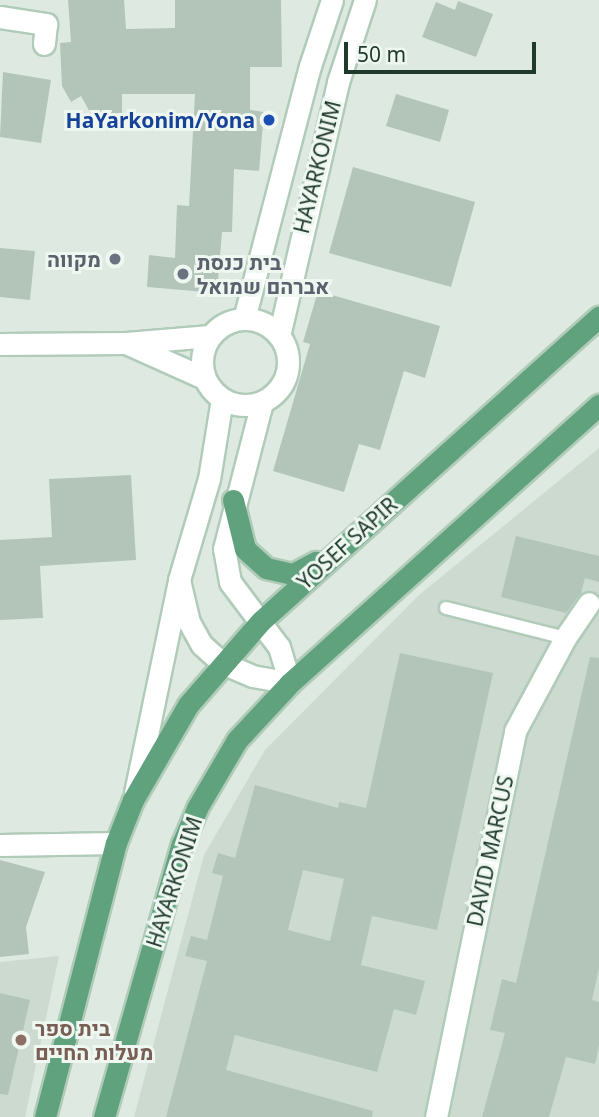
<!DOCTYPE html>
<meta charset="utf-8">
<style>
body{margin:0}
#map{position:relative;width:599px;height:1117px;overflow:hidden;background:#deeae1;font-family:"Noto Sans",Heebo,sans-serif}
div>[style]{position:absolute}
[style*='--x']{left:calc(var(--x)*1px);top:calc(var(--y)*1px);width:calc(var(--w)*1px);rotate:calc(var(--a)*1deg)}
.built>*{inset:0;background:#ccdacf}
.building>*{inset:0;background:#b3c5b9}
.roads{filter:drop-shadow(2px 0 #b1cbb9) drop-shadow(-2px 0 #b1cbb9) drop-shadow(0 2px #b1cbb9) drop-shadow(0 -2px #b1cbb9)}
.lane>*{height:12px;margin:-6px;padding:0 6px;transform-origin:6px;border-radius:6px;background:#fff}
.street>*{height:21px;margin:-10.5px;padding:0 10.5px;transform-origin:10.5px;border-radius:10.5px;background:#fff}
.secondary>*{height:21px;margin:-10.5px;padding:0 10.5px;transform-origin:10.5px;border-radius:10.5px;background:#fff}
.secondary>.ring{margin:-10.5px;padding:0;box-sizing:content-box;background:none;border:21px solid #fff;border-radius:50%}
.primary>*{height:21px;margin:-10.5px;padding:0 10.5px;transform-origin:10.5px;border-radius:10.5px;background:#60a27d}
.dots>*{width:19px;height:19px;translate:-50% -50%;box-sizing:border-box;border:4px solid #eef7f0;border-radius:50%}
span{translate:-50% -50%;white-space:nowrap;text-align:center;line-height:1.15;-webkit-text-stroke:6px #eef7f0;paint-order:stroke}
.transit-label{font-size:21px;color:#164399;font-weight:700}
.right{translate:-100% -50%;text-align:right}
.street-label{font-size:21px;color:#1f3a2b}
.worship-label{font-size:21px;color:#5b616d;font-weight:700}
.left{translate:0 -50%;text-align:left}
.education-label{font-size:21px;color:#785e54;font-weight:700}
.scale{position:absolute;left:344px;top:42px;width:192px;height:32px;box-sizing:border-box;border:4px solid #1f3a2b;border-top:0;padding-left:9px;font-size:21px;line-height:24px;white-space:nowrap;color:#1f3a2b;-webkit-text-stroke:5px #eef7f0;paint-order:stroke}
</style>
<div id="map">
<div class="built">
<i style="clip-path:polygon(599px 448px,599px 1117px,134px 1117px,204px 855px,265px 750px,419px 595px)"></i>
<i style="clip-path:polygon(59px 956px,25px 1117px,0 1117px,0 962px)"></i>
</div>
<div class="building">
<i style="clip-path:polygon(68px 0,124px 0,126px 29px,175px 28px,175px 0,281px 0,282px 67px,250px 67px,250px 110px,264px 112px,259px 171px,234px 169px,232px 232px,222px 232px,217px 293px,147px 287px,149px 255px,175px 258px,177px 205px,189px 206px,195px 94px,122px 94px,122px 113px,91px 114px,81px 96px,71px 102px,62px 86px,60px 43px,71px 42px)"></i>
<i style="clip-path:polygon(458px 1px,493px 14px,476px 57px,422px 37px,436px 2px,455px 10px)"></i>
<i style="clip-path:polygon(3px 72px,51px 80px,41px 143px,0 137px)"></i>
<i style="clip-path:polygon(396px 94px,449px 110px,440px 142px,386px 126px)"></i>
<i style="clip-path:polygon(353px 167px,475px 202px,451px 287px,329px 253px)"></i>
<i style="clip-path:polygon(0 248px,35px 251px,30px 300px,0 297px)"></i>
<i style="clip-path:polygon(318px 291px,440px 326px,425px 378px,404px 371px,380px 450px,359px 444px,344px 492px,273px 471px,310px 344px,303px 342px)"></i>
<i style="clip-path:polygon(131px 475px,136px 560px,40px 566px,43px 618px,0 620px,0 540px,52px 537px,49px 479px)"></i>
<i style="clip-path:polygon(516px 536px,599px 556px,599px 582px,585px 578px,581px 593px,566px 613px,501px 597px)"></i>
<i style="clip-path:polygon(evenodd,400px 653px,493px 673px,437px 930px,372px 916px,361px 965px,425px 981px,416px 1015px,394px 1009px,377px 1072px,235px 1035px,226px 1070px,373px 1111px,372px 1117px,166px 1117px,207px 961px,185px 956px,191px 936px,207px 940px,223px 876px,212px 873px,218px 853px,235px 858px,255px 785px,338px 808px,339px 802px,366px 808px,400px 653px,303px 870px,344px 879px,330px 941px,288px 930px,303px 870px)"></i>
<i style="clip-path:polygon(590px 657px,599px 658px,599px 968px,592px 1000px,599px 1002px,599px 1045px,595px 1064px,566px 1057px,549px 1117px,482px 1117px,505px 1033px,490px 1030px,502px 979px,516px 983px)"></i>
<i style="clip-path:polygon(0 860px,45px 872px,26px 927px,29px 954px,0 957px)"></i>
<i style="clip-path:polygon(0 993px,30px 1000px,8px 1095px,0 1094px)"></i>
</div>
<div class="roads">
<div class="lane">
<i style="--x:446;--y:608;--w:123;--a:14.1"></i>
</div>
<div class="street">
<i style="--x:0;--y:17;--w:47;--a:8.7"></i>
<i style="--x:46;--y:24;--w:20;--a:96"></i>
<i style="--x:0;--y:344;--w:126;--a:-0.5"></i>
<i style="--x:126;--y:343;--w:84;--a:-4.8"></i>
<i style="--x:128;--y:344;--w:83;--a:24.1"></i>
<i style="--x:0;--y:845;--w:116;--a:-1"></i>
<i style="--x:436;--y:1117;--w:394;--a:-78.4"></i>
<i style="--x:515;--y:731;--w:106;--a:-61.7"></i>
<i style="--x:565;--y:638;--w:42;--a:-55.6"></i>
</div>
<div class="secondary">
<i class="ring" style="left:202px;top:319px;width:65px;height:65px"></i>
<i style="--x:244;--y:319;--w:261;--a:-75.4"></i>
<i style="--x:310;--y:66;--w:70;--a:-71.6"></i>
<i style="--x:279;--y:336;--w:261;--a:-76.9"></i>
<i style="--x:338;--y:82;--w:86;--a:-71.8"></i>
<i style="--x:179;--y:580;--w:43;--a:76.6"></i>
<i style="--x:189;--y:622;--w:26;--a:61"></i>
<i style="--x:202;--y:645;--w:27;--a:42"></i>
<i style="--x:222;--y:663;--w:33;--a:23"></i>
<i style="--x:252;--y:676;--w:39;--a:10"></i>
<i style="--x:290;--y:683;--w:38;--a:-107"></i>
<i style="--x:279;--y:647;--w:81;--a:-127"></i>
<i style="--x:230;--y:582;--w:34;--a:-100"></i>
<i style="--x:224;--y:549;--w:152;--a:-75.5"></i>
<i style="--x:135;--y:793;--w:217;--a:-78.3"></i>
<i style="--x:179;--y:580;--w:105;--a:-73.5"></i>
<i style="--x:209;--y:479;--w:81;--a:-80.8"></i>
</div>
<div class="primary">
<i style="--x:233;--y:500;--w:50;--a:76.2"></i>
<i style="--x:245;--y:549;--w:28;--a:42"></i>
<i style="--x:266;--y:568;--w:28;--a:13"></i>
<i style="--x:293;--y:574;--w:26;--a:-28"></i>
<i style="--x:45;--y:1117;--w:283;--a:-75.5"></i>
<i style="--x:116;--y:843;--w:46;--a:-68.4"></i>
<i style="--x:133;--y:800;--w:110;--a:-59.9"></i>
<i style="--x:188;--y:705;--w:111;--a:-49"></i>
<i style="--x:261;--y:621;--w:455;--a:-42"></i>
<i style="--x:104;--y:1117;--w:284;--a:-74.1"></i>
<i style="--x:182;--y:844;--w:39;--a:-67"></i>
<i style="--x:197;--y:808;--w:79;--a:-59.5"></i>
<i style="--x:237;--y:740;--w:78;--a:-47.1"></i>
<i style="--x:290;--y:683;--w:416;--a:-42"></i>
</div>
</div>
<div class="dots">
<i style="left:269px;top:120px;background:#1a4fb4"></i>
<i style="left:115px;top:259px;background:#6b7280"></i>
<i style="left:183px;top:274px;background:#6b7280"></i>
<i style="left:21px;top:1040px;background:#8d6e63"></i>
</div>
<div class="transit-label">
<span class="right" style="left:255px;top:120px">HaYarkonim/Yona</span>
</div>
<div class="street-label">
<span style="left:317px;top:167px;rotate:-76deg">HAYARKONIM</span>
<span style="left:347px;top:543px;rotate:-42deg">YOSEF SAPIR</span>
<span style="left:490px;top:851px;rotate:-78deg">DAVID MARCUS</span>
<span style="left:174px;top:882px;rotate:-72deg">HAYARKONIM</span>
</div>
<div class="worship-label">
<span class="right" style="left:101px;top:259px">מקווה</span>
<span class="left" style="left:197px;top:274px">בית כנסת<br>אברהם שמואל</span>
</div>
<div class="education-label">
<span class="left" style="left:35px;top:1040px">בית ספר<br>מעלות החיים</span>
</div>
<div class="scale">50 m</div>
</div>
